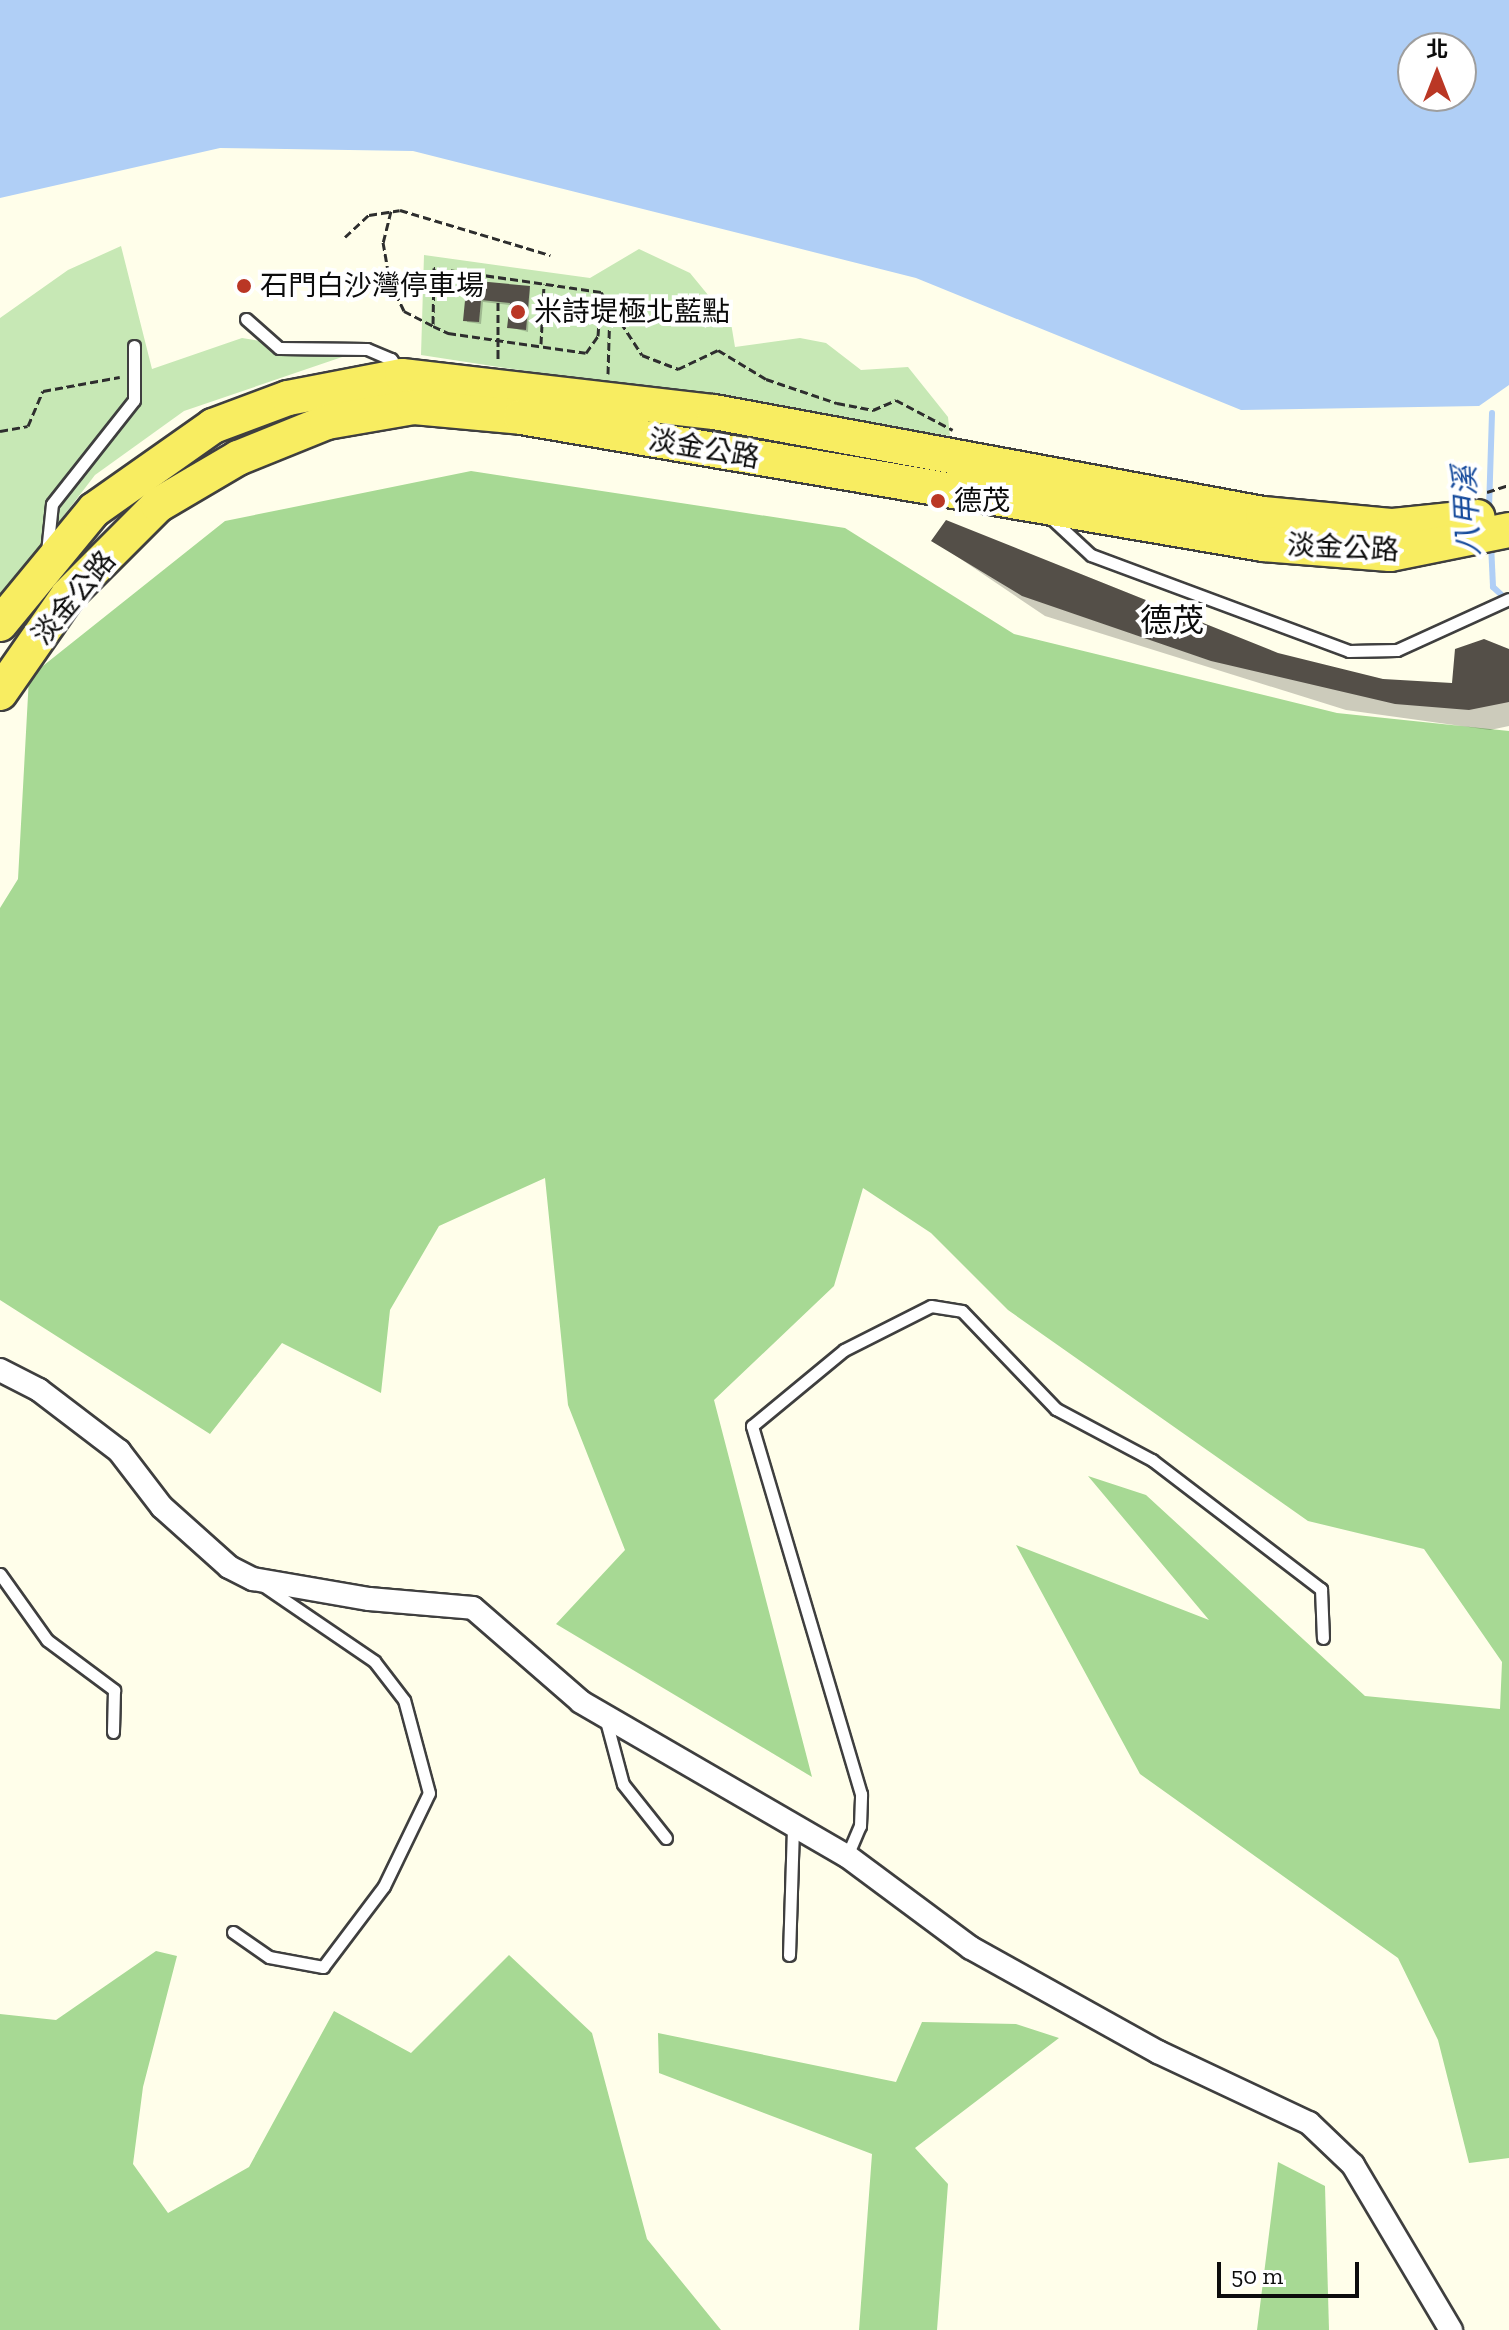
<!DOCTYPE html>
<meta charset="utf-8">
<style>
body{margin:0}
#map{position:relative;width:1509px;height:2330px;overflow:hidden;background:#fffeea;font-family:"Zilla Slab","Noto Sans TC",serif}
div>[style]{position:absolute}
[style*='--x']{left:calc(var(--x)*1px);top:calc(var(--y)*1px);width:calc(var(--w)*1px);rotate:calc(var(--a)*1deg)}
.green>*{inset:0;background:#c7e8b5}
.forest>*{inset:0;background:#a7d994}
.water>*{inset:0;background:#b0cff6}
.shadow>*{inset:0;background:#0003}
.stream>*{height:6px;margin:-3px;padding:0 3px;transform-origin:3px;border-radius:3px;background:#b0cff6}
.building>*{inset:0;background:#544f48}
.path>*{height:3px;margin-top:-1.5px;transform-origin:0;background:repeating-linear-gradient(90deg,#2e2e2e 0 8px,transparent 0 12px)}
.roads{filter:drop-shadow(2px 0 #3f3f3f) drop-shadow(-2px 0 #3f3f3f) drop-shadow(0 2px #3f3f3f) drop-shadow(0 -2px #3f3f3f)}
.lane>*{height:11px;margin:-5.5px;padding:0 5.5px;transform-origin:5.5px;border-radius:5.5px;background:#fff}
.street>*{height:22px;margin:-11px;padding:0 11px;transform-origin:11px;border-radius:11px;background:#fff}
.primary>*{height:34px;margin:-17px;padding:0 17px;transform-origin:17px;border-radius:17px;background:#f8ed61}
.dots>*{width:22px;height:22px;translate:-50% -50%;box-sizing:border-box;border:4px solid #fff;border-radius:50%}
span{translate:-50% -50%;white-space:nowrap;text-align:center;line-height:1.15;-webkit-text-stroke:8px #fff;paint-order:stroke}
.poi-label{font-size:28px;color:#0c0c0c}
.left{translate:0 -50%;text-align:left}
.street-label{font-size:28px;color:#0c0c0c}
.water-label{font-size:30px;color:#164b9c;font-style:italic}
.quarter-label{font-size:32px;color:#0c0c0c}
.north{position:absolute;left:1397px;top:32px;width:80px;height:80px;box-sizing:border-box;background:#fff;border:2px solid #9e9e9e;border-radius:50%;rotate:0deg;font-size:22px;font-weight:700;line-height:32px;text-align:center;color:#0c0c0c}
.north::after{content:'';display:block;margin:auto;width:28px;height:36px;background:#ba3725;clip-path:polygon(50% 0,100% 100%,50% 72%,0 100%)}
.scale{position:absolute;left:1217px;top:2262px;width:142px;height:36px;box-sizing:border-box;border:4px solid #0c0c0c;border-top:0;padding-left:10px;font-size:24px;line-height:28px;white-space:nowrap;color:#0c0c0c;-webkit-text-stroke:6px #fff;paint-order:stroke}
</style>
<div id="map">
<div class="green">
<i style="clip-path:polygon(121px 246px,152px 369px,242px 338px,348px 355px,184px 411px,95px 475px,0 599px,0 318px,68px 270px)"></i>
<i style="clip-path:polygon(639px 249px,690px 273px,731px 323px,735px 347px,800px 338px,826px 343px,861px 370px,908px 367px,948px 417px,950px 436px,421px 355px,424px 255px,590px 278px)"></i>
</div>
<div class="forest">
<i style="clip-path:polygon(471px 471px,845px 528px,1014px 634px,1337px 713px,1509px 731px,1509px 2158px,1469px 2163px,1438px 2040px,1398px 1958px,1140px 1774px,1016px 1545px,1209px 1620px,1088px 1476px,1146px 1495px,1365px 1696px,1500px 1709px,1502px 1662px,1424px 1549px,1308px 1521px,1008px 1310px,931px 1233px,863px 1188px,834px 1286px,714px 1400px,812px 1777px,556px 1624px,625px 1550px,568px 1405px,545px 1178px,439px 1226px,390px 1310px,381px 1393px,282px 1343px,210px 1434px,0 1300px,0 908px,18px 879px,29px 677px,225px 521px)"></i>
<i style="clip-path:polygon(156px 1951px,177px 1956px,143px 2087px,133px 2164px,168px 2213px,249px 2167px,334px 2011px,411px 2053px,509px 1955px,592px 2033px,647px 2239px,721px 2330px,0 2330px,0 2014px,56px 2020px)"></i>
<i style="clip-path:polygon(922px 2022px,1016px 2024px,1059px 2038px,915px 2148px,948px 2184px,937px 2330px,859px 2330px,872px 2154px,659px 2073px,658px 2033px,896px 2082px)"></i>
<i style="clip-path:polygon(1278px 2162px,1325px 2186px,1329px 2330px,1257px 2330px)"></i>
</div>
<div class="water">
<i style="clip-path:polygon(evenodd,0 0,1509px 0,1509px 385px,1479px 406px,1241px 410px,916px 278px,413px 151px,220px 148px,0 198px,0 0,1413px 48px,1461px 48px,1461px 96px,1413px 96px,1413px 48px)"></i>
</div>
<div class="shadow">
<i style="clip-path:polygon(469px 282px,530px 288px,528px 332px,509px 327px,511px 305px,483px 302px,481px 324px,467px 322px)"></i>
<i style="clip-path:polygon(934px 541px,1277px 655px,1383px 681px,1454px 685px,1509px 651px,1509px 726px,1490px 730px,1346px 710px,1045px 616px)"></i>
</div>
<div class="stream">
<i style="--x:1489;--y:509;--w:96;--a:-88.2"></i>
<i style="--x:1491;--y:544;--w:43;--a:87.3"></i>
<i style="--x:1493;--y:587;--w:18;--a:43"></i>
</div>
<div class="building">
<i style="clip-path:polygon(467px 280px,530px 286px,526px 330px,507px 328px,510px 303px,481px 300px,479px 322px,463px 321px)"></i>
<i style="clip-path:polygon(946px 520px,1278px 653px,1383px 679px,1452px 683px,1455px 649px,1484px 639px,1509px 649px,1509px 702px,1469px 710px,1395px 704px,1211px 661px,1022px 596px,931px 541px)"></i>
</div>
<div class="path">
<i style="--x:391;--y:211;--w:32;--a:104"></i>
<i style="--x:383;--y:242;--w:41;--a:80.1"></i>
<i style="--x:390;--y:282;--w:32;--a:64"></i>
<i style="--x:404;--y:311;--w:33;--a:27"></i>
<i style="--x:433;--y:326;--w:17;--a:25"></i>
<i style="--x:448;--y:333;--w:139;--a:8.2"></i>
<i style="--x:586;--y:353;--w:21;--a:-55"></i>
<i style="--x:598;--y:336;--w:44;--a:-86.1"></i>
<i style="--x:601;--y:292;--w:169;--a:-171.8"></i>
<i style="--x:434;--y:268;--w:58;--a:91"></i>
<i style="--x:345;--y:237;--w:33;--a:-43"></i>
<i style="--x:369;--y:215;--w:31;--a:-9"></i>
<i style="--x:400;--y:210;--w:157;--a:16.7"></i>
<i style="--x:601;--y:292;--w:75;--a:56.9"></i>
<i style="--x:642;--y:355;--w:39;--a:21"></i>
<i style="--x:678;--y:369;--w:44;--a:-25.4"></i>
<i style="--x:718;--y:350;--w:56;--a:31.1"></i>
<i style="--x:766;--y:379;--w:75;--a:18.7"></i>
<i style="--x:837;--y:403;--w:37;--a:11"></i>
<i style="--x:873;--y:410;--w:25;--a:-23"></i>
<i style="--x:896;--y:400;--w:64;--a:27.8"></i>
<i style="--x:498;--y:302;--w:58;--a:90"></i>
<i style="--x:541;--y:344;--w:60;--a:-87.1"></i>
<i style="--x:608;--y:374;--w:68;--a:-88.3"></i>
<i style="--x:0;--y:431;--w:28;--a:-10"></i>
<i style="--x:28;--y:426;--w:38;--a:-67"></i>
<i style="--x:43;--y:391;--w:78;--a:-10.3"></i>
<i style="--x:1487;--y:492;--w:23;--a:-18"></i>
</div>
<div class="roads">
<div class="lane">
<i style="--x:246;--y:319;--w:44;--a:41.3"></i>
<i style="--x:279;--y:348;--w:88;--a:0.7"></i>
<i style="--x:367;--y:349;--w:26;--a:23"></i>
<i style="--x:391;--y:359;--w:16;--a:55"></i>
<i style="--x:1051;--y:518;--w:54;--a:42.8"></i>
<i style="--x:1091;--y:555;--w:275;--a:20.4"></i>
<i style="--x:1349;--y:651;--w:48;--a:-1.2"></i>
<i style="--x:1397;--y:650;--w:123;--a:-24.5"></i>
<i style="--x:47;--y:552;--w:48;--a:-84.1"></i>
<i style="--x:52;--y:504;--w:132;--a:-51.7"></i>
<i style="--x:134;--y:400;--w:54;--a:-90"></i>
<i style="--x:0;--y:1574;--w:81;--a:54.5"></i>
<i style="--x:47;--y:1640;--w:84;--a:36.7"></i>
<i style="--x:114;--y:1690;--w:42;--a:91.4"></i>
<i style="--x:605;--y:1717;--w:69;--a:75"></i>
<i style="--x:623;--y:1784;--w:69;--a:51.5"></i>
<i style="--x:847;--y:1856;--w:33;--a:-67"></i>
<i style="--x:860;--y:1826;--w:32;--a:-88"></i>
<i style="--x:861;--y:1794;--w:384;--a:-106.5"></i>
<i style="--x:752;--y:1426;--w:119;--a:-39.6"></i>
<i style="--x:844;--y:1350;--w:97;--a:-26.8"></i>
<i style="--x:931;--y:1306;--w:31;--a:9"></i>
<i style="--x:962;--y:1311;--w:136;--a:46.2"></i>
<i style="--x:1056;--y:1409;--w:109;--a:28"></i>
<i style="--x:1152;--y:1460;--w:213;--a:37.4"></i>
<i style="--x:1321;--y:1589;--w:49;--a:87.7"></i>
<i style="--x:233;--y:1932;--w:44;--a:34.8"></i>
<i style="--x:269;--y:1957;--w:55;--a:10.5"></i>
<i style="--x:323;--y:1967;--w:101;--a:-53"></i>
<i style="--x:384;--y:1886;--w:103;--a:-64.2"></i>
<i style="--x:429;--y:1793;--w:96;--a:-105"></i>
<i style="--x:404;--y:1700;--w:49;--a:-127.6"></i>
<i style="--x:374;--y:1661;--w:133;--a:-145.7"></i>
<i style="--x:789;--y:1955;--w:130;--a:-88.2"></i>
</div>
<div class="street">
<i style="--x:0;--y:1370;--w:44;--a:27.1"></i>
<i style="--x:39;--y:1390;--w:101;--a:37.3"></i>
<i style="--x:119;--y:1451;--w:71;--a:52.5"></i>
<i style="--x:162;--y:1507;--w:90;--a:41.8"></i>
<i style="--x:229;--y:1567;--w:27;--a:27"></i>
<i style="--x:253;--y:1579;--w:118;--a:9.8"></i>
<i style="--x:369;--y:1599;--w:104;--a:4.9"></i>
<i style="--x:473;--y:1608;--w:143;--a:41"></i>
<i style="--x:581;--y:1702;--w:307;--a:30.1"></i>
<i style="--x:847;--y:1856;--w:154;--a:36.6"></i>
<i style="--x:971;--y:1948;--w:214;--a:29.1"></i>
<i style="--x:1158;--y:2052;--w:167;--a:25.2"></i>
<i style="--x:1309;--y:2123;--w:61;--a:43.7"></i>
<i style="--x:1353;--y:2165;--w:192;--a:59.3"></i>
</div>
<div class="primary">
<i style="--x:0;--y:624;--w:148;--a:-50.5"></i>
<i style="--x:94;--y:510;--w:146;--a:-35.2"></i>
<i style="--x:213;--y:426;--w:80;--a:-20.5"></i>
<i style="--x:288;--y:398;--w:116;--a:-10.9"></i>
<i style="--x:402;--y:376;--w:314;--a:6.6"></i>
<i style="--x:714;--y:412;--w:558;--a:10.53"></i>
<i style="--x:1263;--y:514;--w:131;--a:5.3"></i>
<i style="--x:1393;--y:526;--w:85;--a:-6"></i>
<i style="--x:0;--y:693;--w:119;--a:-55.2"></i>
<i style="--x:68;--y:595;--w:127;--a:-45"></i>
<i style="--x:158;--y:505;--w:93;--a:-30.4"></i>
<i style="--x:238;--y:458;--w:96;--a:-22"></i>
<i style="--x:327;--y:422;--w:88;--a:-9.8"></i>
<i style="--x:414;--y:407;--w:107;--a:5.3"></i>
<i style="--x:521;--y:417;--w:753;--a:9.71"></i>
<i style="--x:1263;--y:544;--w:127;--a:4.5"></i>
<i style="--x:1390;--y:554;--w:121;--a:-11.4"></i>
</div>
</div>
<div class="dots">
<i style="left:244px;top:286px;background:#ba3725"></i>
<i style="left:518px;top:312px;background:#ba3725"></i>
<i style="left:938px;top:501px;background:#ba3725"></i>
</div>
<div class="poi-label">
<span class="left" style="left:260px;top:286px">石門白沙灣停車場</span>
<span class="left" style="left:534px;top:312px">米詩堤極北藍點</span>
<span class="left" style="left:954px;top:501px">德茂</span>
</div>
<div class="street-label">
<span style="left:704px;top:449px;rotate:10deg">淡金公路</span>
<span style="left:1343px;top:548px;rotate:3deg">淡金公路</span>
<span style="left:74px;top:598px;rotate:-50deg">淡金公路</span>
</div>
<div class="water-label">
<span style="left:1467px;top:511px;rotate:-93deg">八甲溪</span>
</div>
<div class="quarter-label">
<span style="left:1172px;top:620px">德茂</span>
</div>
<div class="north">北</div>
<div class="scale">50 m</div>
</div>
